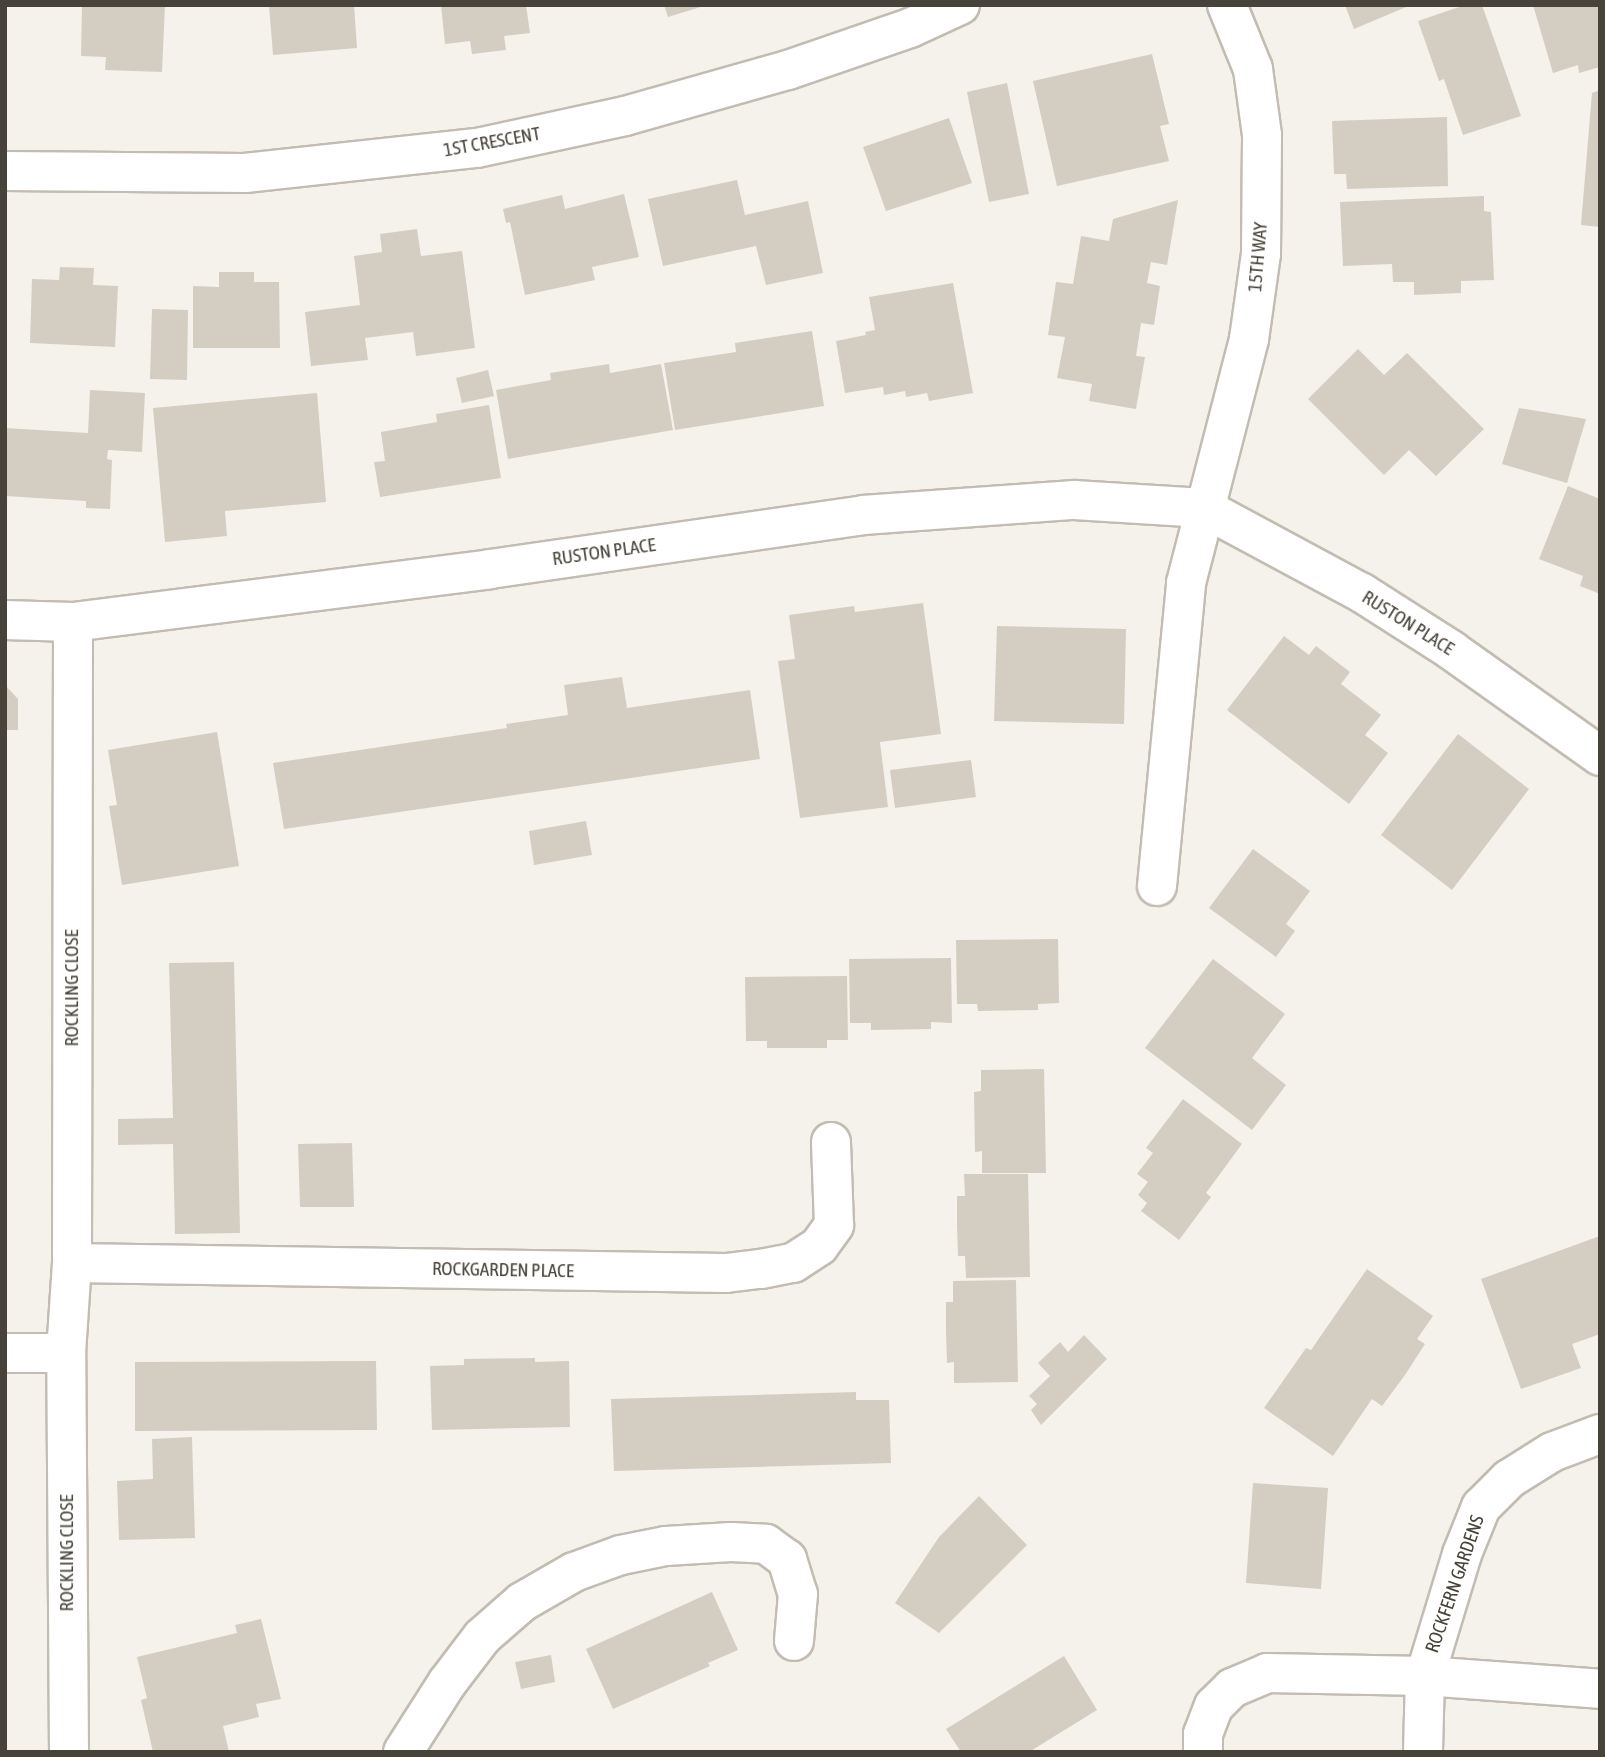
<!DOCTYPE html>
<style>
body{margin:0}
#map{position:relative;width:1605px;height:1757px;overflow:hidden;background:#f4f2eb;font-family:"Asap Condensed",sans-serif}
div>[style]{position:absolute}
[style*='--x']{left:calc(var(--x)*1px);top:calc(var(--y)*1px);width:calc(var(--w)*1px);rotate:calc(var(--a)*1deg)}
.building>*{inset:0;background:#d4cec2}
.roads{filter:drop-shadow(2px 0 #c2bcb2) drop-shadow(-2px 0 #c2bcb2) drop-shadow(0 2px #c2bcb2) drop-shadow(0 -2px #c2bcb2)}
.minor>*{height:38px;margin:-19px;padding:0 19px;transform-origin:19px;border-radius:19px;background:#fff}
span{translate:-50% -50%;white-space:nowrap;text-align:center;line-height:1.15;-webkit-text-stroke:6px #fff;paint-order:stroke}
.street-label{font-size:19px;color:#47433a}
.frame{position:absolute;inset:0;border:7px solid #47433a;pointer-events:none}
</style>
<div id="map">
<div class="building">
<i style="clip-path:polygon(82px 5px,165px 5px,162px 72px,105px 70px,106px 57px,81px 56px)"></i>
<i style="clip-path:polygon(269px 5px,354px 5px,357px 48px,273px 55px)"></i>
<i style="clip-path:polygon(441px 5px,526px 5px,530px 33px,504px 36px,506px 50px,472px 54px,470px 41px,445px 44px)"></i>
<i style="clip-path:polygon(664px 5px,704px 5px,704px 6px,668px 17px)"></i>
<i style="clip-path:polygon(1345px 5px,1411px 5px,1354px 29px)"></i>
<i style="clip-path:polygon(1465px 5px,1482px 5px,1521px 116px,1463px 135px,1444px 79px,1439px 81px,1418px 21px)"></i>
<i style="clip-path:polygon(1533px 5px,1600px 5px,1600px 67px,1579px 73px,1578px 65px,1553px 73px)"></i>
<i style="clip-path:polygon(1152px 54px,1169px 124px,1160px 126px,1169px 161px,1057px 186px,1033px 81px)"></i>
<i style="clip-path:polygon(1007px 83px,1029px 194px,989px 202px,967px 92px)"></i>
<i style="clip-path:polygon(1600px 90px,1600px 227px,1581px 225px,1592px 93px)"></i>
<i style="clip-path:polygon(1447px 117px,1448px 186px,1347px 189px,1346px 174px,1334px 174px,1332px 121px)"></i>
<i style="clip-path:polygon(949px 118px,972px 183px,886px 211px,863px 147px)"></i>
<i style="clip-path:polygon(737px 180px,745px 215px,808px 201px,823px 273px,766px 285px,756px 246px,663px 266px,648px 199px)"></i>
<i style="clip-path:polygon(624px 194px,639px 257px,592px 267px,595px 280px,525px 295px,510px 222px,506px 223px,503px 209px,562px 195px,565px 209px)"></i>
<i style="clip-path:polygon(1484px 196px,1484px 211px,1491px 212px,1494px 280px,1461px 281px,1461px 293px,1414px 295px,1414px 282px,1393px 282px,1392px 264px,1343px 266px,1340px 202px)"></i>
<i style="clip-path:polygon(1178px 200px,1167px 265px,1151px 262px,1147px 283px,1160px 286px,1154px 325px,1141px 323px,1136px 356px,1145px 357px,1136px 409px,1089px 401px,1092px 384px,1057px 378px,1065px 337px,1048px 335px,1056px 282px,1073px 284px,1081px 236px,1109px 241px,1113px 219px)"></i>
<i style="clip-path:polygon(417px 229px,421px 256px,462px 251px,475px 348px,416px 356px,413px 332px,365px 338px,368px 360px,311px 366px,305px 312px,360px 305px,354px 256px,382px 252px,380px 234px)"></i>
<i style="clip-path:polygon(60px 267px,94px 268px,93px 285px,118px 286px,115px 347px,30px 343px,32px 279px,59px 280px)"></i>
<i style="clip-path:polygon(219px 272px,254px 272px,254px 282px,279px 282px,280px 348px,193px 348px,193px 286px,219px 287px)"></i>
<i style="clip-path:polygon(953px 283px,973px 393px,929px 401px,927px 393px,906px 397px,905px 391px,884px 395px,883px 387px,845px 393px,836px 341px,866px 335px,865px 332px,875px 330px,869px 297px)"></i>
<i style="clip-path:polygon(152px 309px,188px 310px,187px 380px,150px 379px)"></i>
<i style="clip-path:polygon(812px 331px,824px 406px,675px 430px,664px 363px,736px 352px,735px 343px)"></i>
<i style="clip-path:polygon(1358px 349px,1384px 375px,1407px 353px,1484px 429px,1436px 476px,1409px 450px,1384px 475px,1308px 399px)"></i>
<i style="clip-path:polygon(609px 364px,610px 373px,661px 364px,673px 430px,508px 459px,496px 390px,551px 380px,550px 373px)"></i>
<i style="clip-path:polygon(488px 370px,494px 396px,462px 403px,456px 378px)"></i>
<i style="clip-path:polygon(90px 390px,145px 393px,142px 452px,108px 450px,107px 459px,112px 460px,110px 509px,86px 508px,86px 501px,5px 496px,5px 428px,88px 433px)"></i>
<i style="clip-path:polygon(317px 393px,326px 502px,225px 511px,227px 536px,165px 542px,153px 408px)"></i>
<i style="clip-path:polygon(489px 405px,501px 478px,380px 497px,374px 462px,385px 461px,381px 432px,437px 422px,436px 414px)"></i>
<i style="clip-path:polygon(1519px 408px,1586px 419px,1567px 483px,1502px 464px)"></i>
<i style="clip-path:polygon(1568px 486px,1600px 499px,1600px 594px,1580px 586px,1583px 576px,1539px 559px)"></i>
<i style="clip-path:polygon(923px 603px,941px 734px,880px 742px,888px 807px,800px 818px,778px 661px,795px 659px,789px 615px,854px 606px,855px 612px)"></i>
<i style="clip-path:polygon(997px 626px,1126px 629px,1124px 724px,994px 721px)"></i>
<i style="clip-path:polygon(1284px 636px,1309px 655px,1316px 646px,1350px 672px,1341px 684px,1381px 715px,1365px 735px,1388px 753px,1349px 804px,1227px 710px)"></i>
<i style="clip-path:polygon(622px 677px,627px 708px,750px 690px,760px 759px,284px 829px,273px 763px,507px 728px,506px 724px,568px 715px,564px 685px)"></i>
<i style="clip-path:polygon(5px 685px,18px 699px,18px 730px,5px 730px)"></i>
<i style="clip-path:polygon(217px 732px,239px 866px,122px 885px,109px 806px,117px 805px,108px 750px)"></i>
<i style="clip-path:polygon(1458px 734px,1529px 789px,1452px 890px,1381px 835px)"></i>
<i style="clip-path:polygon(971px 760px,976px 797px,895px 808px,890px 770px)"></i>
<i style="clip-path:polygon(586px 821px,592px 855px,534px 865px,529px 831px)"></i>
<i style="clip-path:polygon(1253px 849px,1310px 891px,1286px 924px,1295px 931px,1276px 957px,1209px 908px)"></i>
<i style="clip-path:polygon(1058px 939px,1059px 1003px,1038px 1004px,1038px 1010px,978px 1011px,977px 1004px,957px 1004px,956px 940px)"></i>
<i style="clip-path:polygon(951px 958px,952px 1023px,931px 1022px,931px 1029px,871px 1030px,871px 1023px,850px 1023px,849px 959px)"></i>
<i style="clip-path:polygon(1213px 959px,1285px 1014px,1252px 1058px,1286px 1085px,1252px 1130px,1145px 1048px)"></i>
<i style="clip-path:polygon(234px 962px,240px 1233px,175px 1234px,173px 1144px,118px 1145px,118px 1119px,173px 1118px,169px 963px)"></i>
<i style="clip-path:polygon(847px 976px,848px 1040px,827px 1040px,827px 1048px,767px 1048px,767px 1041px,746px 1041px,745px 977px)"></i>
<i style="clip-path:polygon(1044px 1069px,1046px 1173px,982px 1173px,982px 1151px,975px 1152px,974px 1092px,981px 1091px,981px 1070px)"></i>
<i style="clip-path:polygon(1183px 1099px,1242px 1144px,1206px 1193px,1211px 1197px,1179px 1240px,1141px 1211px,1147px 1203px,1138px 1195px,1148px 1182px,1137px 1174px,1153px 1153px,1146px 1148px)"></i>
<i style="clip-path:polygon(352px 1143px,354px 1207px,300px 1207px,298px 1144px)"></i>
<i style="clip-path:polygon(964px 1174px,1028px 1174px,1030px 1277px,966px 1278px,965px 1256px,958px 1256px,957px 1226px,957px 1196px,965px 1196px)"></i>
<i style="clip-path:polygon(1600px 1236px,1600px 1334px,1572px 1344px,1581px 1368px,1521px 1389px,1481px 1279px)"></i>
<i style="clip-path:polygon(1367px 1269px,1433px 1316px,1417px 1339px,1425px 1344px,1405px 1375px,1382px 1406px,1372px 1399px,1333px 1456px,1264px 1408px,1306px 1348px,1311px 1350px)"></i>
<i style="clip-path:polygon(1016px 1280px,1018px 1382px,954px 1383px,954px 1362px,947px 1363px,946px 1333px,946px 1302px,953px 1302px,953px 1281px)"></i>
<i style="clip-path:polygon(1084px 1335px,1107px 1359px,1041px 1425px,1031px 1410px,1037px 1404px,1029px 1396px,1050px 1376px,1038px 1363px,1060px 1342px,1068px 1352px)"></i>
<i style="clip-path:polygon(535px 1358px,535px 1362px,569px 1361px,570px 1427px,432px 1430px,430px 1366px,464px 1365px,464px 1359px)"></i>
<i style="clip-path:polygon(376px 1361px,377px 1430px,135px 1431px,135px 1362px)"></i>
<i style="clip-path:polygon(856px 1392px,856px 1400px,889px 1400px,891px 1463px,614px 1471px,611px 1399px)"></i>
<i style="clip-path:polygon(192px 1437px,195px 1538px,119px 1540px,117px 1481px,153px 1479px,152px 1439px)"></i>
<i style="clip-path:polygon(1253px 1483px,1328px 1488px,1321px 1589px,1246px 1583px)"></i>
<i style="clip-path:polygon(979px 1496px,1027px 1545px,939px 1633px,895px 1603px,939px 1537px)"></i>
<i style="clip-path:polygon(712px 1592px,738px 1650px,708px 1663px,710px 1666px,613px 1709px,586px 1649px)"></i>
<i style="clip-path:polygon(261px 1619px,281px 1699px,256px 1704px,259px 1717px,223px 1726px,229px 1752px,153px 1752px,141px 1700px,147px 1698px,137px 1657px,237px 1633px,235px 1625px)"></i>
<i style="clip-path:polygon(551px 1655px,555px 1682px,521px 1689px,515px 1662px)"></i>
<i style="clip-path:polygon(1064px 1656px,1097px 1710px,1029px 1752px,961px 1752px,946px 1729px)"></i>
</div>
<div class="roads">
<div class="minor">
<i style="--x:5;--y:171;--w:240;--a:0.5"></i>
<i style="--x:245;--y:173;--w:233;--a:-6.2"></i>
<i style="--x:477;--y:148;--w:151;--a:-12.2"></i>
<i style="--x:625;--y:116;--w:169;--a:-15.8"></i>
<i style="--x:788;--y:70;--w:129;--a:-19"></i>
<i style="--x:910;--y:28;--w:55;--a:-24.7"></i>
<i style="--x:5;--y:620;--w:68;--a:1.7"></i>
<i style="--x:73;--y:622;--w:420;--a:-7.2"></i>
<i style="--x:490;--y:569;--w:377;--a:-8.2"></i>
<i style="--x:863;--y:515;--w:212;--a:-4.1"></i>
<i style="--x:1074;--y:500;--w:130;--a:3.5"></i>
<i style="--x:1204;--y:508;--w:179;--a:28.3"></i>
<i style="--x:1362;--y:593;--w:106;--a:32.6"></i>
<i style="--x:1451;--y:650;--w:183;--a:35.4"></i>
<i style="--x:1157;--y:886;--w:304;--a:-84.5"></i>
<i style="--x:1186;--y:583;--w:252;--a:-75.5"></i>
<i style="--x:1249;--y:339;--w:86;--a:-82"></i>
<i style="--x:1261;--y:254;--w:119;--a:-89.5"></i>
<i style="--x:1262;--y:135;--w:67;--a:-97.8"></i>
<i style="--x:1253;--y:69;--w:69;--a:-112.1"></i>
<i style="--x:72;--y:1263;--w:654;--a:0.88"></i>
<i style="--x:726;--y:1273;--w:35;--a:-7"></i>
<i style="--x:761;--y:1269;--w:33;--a:-11"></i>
<i style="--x:793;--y:1263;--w:31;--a:-33"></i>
<i style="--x:819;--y:1246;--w:26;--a:-54"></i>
<i style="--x:834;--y:1225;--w:83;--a:-92.1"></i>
<i style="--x:5;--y:1353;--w:61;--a:0"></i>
<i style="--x:69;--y:1752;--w:399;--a:-90.4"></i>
<i style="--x:66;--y:1353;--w:90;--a:-86.2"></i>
<i style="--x:72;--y:1263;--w:641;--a:-89.91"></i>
<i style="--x:403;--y:1752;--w:82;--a:-57.5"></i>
<i style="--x:447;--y:1683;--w:58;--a:-52.7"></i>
<i style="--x:482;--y:1637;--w:53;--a:-41.2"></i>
<i style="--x:522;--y:1602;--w:60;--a:-30"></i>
<i style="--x:574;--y:1572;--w:50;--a:-19.9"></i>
<i style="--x:621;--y:1555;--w:46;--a:-11.3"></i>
<i style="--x:666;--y:1546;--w:65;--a:-3.5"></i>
<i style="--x:731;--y:1542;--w:35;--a:3"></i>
<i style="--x:766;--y:1544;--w:26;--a:36"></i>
<i style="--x:787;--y:1559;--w:37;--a:73"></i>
<i style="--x:798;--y:1594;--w:47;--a:94.9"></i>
<i style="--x:1203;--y:1752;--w:18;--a:-90"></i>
<i style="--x:1203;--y:1734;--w:30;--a:-69"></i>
<i style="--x:1214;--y:1706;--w:25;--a:-45"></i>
<i style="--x:1232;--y:1688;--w:38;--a:-23"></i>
<i style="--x:1267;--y:1673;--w:158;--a:1.1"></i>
<i style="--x:1425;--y:1676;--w:175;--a:4.2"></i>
<i style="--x:1423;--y:1752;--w:76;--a:-88.5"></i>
<i style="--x:1425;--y:1676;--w:127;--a:-73.1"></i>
<i style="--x:1462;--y:1554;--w:51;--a:-68"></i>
<i style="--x:1481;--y:1507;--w:40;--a:-45"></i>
<i style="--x:1509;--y:1479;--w:51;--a:-32.1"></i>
<i style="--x:1552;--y:1452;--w:51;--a:-20.6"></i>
</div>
</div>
<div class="street-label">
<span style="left:492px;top:142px;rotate:-10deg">1ST CRESCENT</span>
<span style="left:1258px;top:257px;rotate:-85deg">15TH WAY</span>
<span style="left:604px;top:552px;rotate:-8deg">RUSTON PLACE</span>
<span style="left:1408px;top:623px;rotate:32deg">RUSTON PLACE</span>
<span style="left:72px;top:988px;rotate:-90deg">ROCKLING CLOSE</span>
<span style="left:503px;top:1270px;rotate:1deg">ROCKGARDEN PLACE</span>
<span style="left:67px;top:1553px;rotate:-90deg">ROCKLING CLOSE</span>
<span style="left:1455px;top:1584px;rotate:-71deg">ROCKFERN GARDENS</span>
</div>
<div class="frame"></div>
</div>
